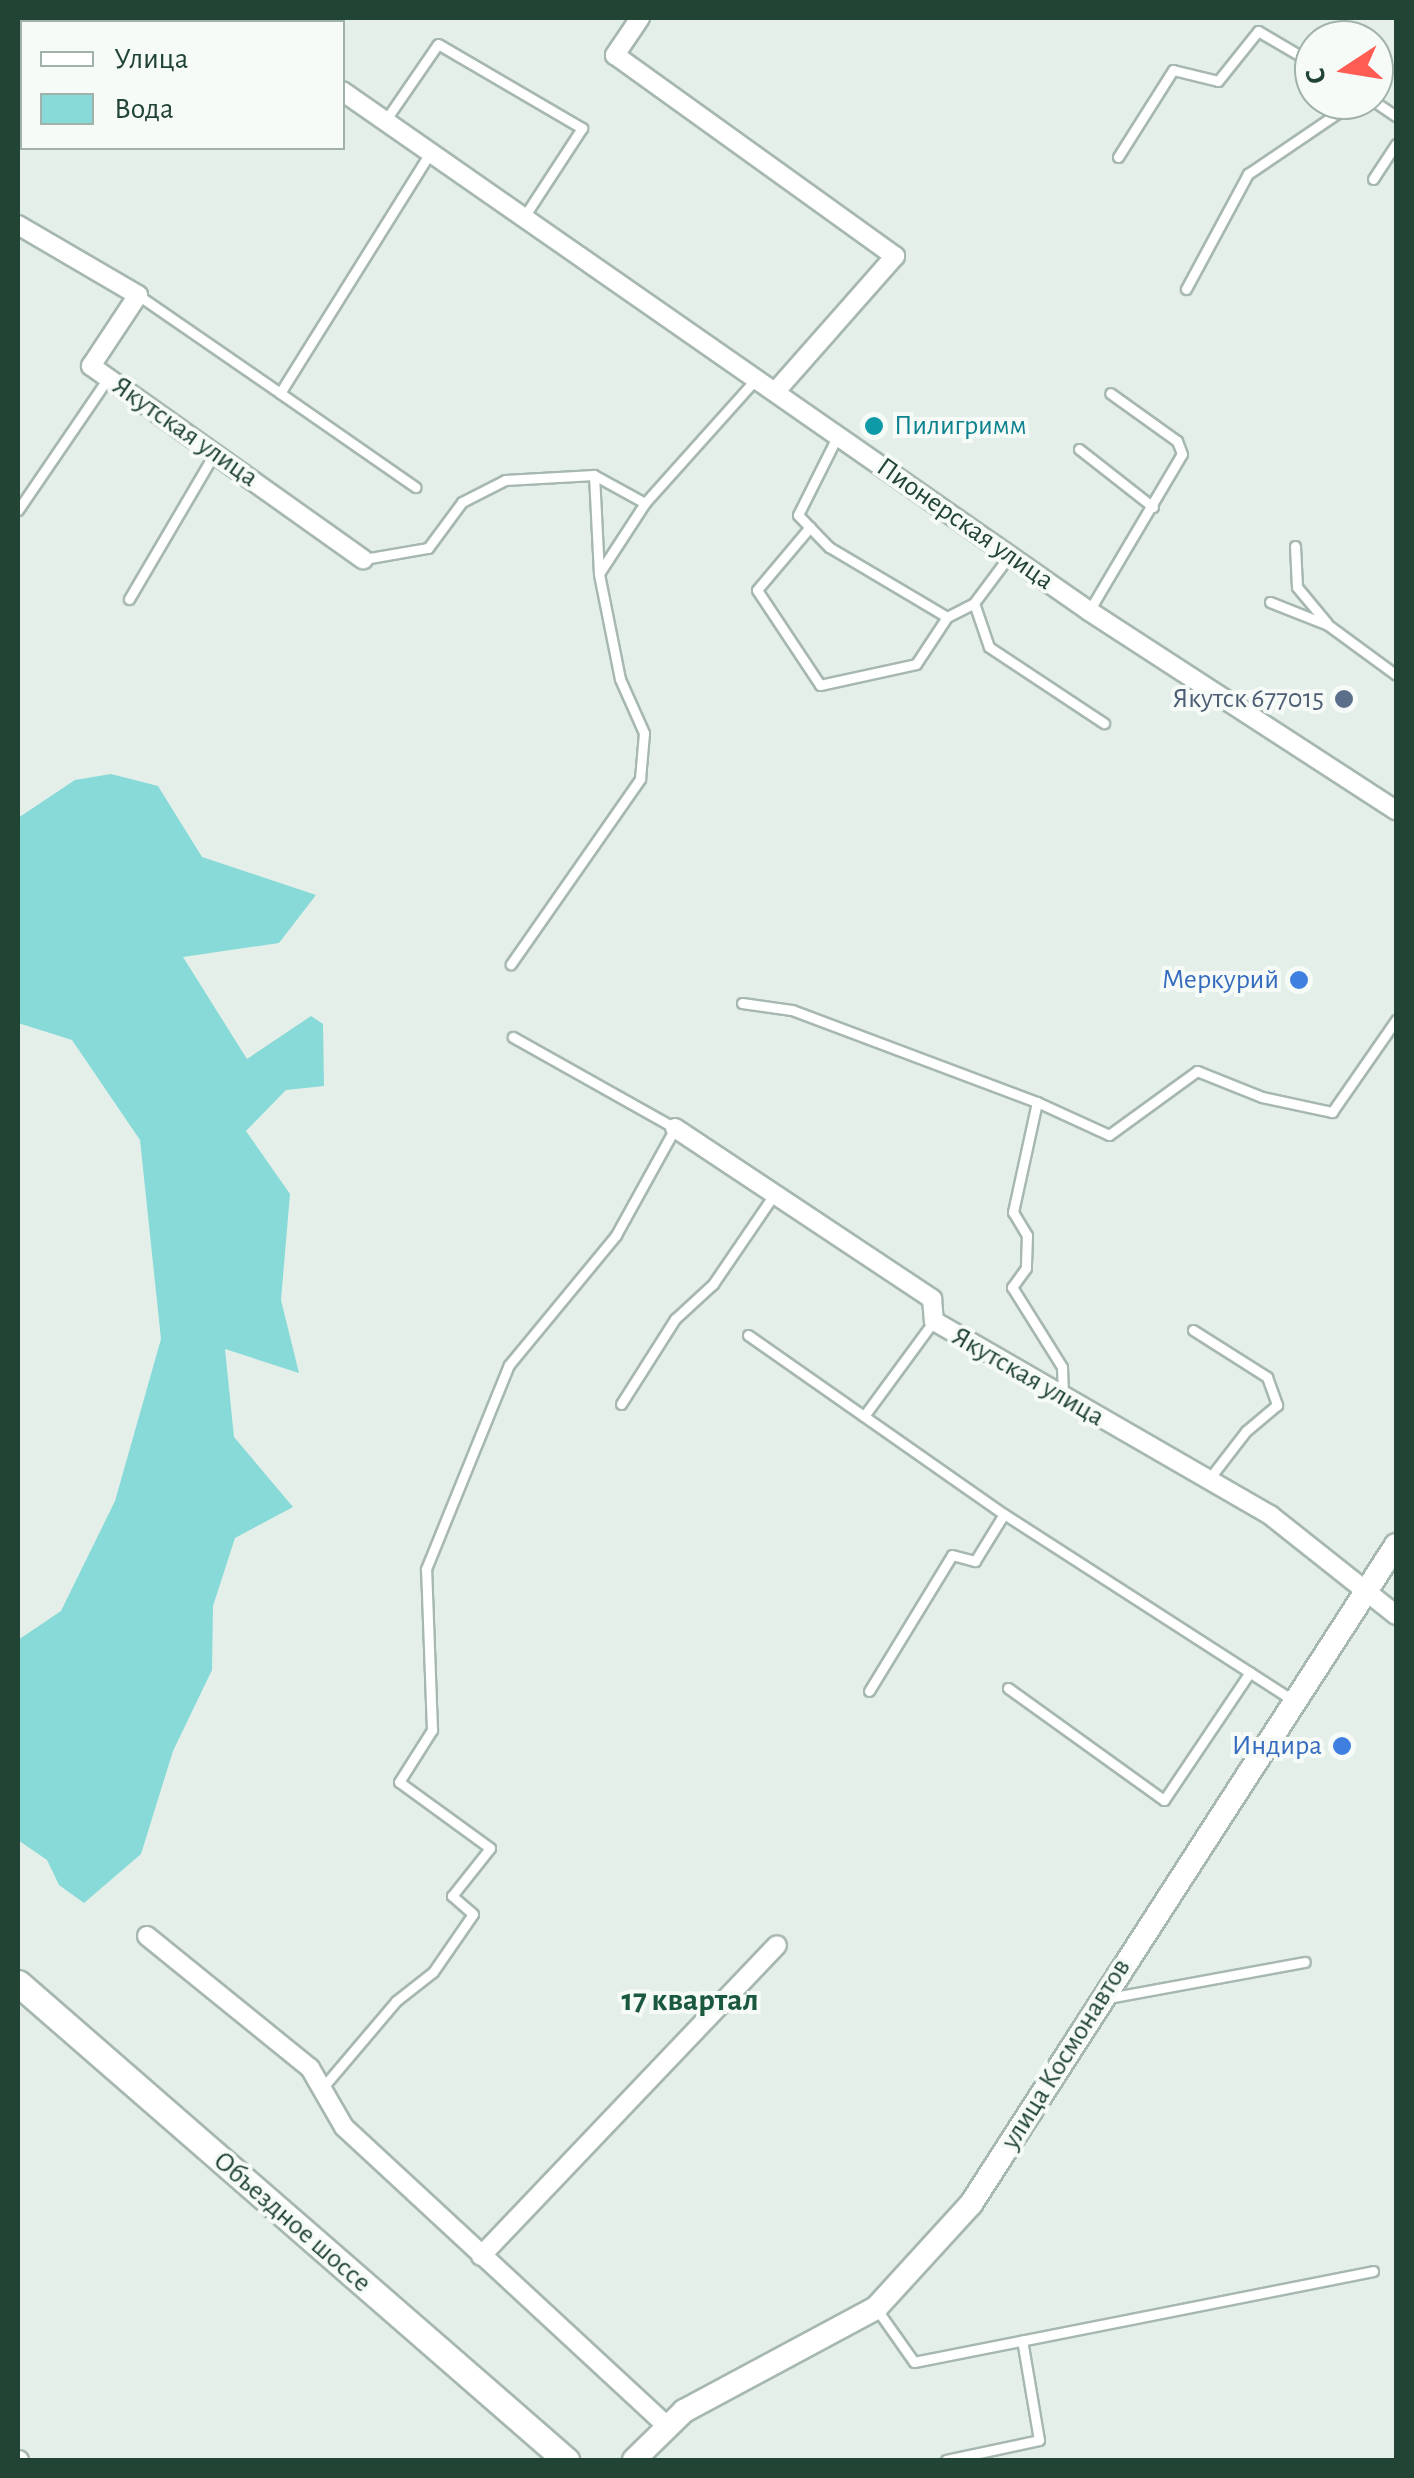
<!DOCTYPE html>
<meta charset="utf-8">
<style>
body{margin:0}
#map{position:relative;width:1414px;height:2478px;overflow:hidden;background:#e5efe9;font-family:"Alegreya Sans",sans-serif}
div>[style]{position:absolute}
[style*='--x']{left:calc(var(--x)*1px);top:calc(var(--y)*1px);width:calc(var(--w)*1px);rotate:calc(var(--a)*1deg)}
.water>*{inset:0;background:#87dad7}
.roads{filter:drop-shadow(2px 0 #a6b8af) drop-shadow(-2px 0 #a6b8af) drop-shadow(0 2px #a6b8af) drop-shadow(0 -2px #a6b8af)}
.service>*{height:9px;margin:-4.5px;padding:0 4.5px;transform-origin:4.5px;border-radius:4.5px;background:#fff}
.minor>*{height:18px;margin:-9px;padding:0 9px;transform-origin:9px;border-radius:9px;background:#fff}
.tertiary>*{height:22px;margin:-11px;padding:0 11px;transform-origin:11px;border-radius:11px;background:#fff}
.secondary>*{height:25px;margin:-12.5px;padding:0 12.5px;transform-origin:12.5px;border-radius:12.5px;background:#fff}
.dots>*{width:28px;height:28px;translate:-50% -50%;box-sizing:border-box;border:5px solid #f6fbf8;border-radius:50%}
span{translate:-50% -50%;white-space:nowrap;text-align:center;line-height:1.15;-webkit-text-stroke:8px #f6fbf8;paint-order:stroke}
.culture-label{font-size:28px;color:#0d838f}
.left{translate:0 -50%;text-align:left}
.street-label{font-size:28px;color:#214434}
.service-label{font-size:28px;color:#4e5e75}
.right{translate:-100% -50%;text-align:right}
.shop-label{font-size:28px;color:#366cbe}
.quarter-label{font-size:32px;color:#1a593e;font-weight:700}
.frame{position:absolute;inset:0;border:20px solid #214434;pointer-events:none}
.legend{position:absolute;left:20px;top:20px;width:325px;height:130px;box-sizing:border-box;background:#f6fbf8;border:2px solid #a1b2aa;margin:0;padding:12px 18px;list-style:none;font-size:30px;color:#214434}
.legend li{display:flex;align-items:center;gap:20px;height:50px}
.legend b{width:50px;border:2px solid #a1b2aa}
.north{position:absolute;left:1294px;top:20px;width:100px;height:100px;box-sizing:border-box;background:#f6fbf8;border:2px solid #a1b2aa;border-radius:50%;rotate:258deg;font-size:28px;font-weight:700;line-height:40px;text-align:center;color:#214434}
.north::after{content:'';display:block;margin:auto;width:35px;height:45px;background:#ff5c53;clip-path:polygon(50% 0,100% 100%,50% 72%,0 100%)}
</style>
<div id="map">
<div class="water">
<i style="clip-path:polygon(111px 774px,158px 786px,202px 857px,316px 895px,279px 943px,183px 957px,247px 1059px,311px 1016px,323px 1024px,324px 1086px,286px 1090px,246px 1131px,290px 1194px,281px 1300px,299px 1373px,225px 1349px,234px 1437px,293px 1507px,235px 1538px,213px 1606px,212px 1670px,173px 1751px,141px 1854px,84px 1903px,59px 1885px,47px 1860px,18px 1840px,18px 1640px,61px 1611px,115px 1501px,161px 1339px,140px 1140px,72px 1040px,18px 1023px,18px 818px,75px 780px)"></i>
</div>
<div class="roads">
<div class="service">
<i style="--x:1372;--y:100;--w:29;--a:34"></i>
<i style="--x:385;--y:121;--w:93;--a:-55.5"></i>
<i style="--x:438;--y:44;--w:167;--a:30.3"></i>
<i style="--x:582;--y:128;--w:106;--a:123.1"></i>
<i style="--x:1118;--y:157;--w:103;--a:-57.7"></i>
<i style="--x:1173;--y:70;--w:46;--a:13.7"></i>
<i style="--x:1218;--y:81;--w:64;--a:-51.3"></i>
<i style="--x:1258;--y:31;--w:65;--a:30.5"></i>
<i style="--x:1373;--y:179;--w:42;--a:-56.7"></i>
<i style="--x:1186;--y:289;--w:131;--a:-61.7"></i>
<i style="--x:1248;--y:174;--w:132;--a:-34.2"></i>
<i style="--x:138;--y:295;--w:173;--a:34.6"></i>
<i style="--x:280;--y:393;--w:283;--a:-58"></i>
<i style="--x:280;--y:393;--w:165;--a:34.8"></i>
<i style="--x:837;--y:437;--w:87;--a:116.6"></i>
<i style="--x:798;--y:515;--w:45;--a:45.9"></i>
<i style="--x:829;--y:547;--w:137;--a:30.7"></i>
<i style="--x:947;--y:617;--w:30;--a:-27"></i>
<i style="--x:974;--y:603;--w:59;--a:-53.3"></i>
<i style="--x:1079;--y:449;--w:94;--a:38.1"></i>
<i style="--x:594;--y:475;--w:58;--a:28.8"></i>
<i style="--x:18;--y:510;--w:160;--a:-55.7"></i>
<i style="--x:810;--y:527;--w:82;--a:130.1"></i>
<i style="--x:757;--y:590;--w:114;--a:56.4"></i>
<i style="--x:820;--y:685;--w:98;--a:-12.3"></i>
<i style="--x:916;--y:664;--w:56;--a:-56.6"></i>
<i style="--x:1295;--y:546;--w:41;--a:87.2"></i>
<i style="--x:1297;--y:587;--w:47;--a:50.2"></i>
<i style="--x:364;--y:559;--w:65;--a:-9.8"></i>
<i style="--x:428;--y:548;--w:57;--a:-53.5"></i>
<i style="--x:462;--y:502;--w:48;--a:-27.1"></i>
<i style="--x:505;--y:480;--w:89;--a:-3.2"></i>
<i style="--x:594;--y:475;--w:99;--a:87.1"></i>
<i style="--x:599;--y:574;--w:107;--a:78.7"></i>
<i style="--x:620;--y:679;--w:59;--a:66"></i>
<i style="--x:644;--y:733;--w:46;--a:95"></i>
<i style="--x:640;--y:779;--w:226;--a:124.9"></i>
<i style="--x:600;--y:572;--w:82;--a:-56.9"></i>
<i style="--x:645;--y:503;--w:166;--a:-48.2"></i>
<i style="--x:129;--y:599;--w:168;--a:-59.6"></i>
<i style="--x:1270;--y:602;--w:62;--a:21.6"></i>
<i style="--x:1328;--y:625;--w:84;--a:36.3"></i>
<i style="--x:974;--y:603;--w:46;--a:71.2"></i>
<i style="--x:989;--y:647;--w:138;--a:33.5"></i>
<i style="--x:1089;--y:611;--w:182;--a:-59.4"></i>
<i style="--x:1182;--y:454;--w:14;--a:-111"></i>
<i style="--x:1177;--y:441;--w:82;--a:-144.4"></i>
<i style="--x:742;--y:1003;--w:50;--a:8"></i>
<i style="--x:792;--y:1010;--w:262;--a:20.6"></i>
<i style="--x:1037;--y:1102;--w:113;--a:102.3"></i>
<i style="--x:1013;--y:1212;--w:27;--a:59"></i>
<i style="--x:1027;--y:1235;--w:33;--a:92"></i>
<i style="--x:1026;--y:1268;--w:24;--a:126"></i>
<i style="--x:1012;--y:1287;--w:94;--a:58"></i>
<i style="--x:1062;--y:1367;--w:26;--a:88"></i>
<i style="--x:1037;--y:1102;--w:79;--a:24.6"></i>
<i style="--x:1109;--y:1135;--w:109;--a:-36"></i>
<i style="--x:1197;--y:1071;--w:70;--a:21.8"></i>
<i style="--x:1262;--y:1097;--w:72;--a:12.1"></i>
<i style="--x:1332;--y:1112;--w:112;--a:-55.2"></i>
<i style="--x:1193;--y:1330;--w:88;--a:32.4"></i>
<i style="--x:1267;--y:1377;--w:30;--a:70"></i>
<i style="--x:1277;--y:1405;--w:40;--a:140"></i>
<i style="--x:1246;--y:1431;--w:61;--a:127.6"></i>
<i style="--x:748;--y:1335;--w:312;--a:35"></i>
<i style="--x:1004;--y:1514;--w:344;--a:32.8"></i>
<i style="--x:621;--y:1404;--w:101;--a:-57.6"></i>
<i style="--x:675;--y:1319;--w:52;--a:-42.6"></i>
<i style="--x:713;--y:1284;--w:107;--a:-55.7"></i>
<i style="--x:864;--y:1416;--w:117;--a:-53.7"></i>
<i style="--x:1008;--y:1688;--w:192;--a:35.7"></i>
<i style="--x:1164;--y:1800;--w:154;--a:-56.1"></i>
<i style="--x:869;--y:1691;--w:159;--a:-58.6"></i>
<i style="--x:952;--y:1555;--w:24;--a:15"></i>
<i style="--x:975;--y:1561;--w:55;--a:-58.3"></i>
<i style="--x:1108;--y:1998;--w:200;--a:-10.4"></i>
<i style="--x:324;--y:2086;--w:111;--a:-49.7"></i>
<i style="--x:396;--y:2001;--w:47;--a:-38.1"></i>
<i style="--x:433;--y:1972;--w:70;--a:-55.4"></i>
<i style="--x:473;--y:1914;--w:28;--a:-139"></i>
<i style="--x:452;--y:1896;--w:61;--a:-51.6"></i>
<i style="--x:490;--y:1848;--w:112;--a:-144"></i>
<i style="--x:399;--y:1782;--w:62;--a:-57.6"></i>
<i style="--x:432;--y:1730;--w:161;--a:-92.1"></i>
<i style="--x:426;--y:1569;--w:220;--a:-67.9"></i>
<i style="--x:509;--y:1365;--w:168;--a:-50.5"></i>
<i style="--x:616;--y:1235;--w:122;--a:-61.1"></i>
<i style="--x:675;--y:1128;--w:186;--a:-150.7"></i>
<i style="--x:878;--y:2311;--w:62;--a:54.8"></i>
<i style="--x:914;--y:2362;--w:468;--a:-11.2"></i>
<i style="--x:946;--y:2460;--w:95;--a:-12.1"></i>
<i style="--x:1039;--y:2440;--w:101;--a:-99.6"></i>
</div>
<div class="minor">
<i style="--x:239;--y:18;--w:8;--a:30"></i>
<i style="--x:640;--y:18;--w:45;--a:124"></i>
<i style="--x:615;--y:55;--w:345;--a:35.7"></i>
<i style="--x:895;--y:256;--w:179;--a:131.4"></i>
<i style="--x:342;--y:91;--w:910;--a:34.84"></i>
<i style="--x:1089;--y:611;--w:366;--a:33"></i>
<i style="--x:18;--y:225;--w:139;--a:30.3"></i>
<i style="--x:138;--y:295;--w:85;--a:123.5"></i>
<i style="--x:91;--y:366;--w:334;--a:35.4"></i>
<i style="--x:675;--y:1128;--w:309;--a:33.6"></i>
<i style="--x:932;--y:1299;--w:22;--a:85"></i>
<i style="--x:934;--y:1321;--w:388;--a:30"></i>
<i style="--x:1270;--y:1515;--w:161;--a:38.4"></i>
<i style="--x:147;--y:1936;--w:210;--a:39"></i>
<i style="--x:310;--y:2068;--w:68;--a:60"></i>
<i style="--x:344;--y:2127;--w:442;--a:42.8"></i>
<i style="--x:481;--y:2256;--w:429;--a:-46.4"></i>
<i style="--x:18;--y:2460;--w:1;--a:0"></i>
</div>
<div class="tertiary">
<i style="--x:634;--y:2460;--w:70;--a:-44.4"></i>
<i style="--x:684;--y:2411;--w:218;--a:-28.2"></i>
<i style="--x:876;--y:2308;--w:141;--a:-47.6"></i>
<i style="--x:971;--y:2204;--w:784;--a:-57.18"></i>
</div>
<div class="secondary">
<i style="--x:134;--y:22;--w:9;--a:-27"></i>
<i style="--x:18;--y:93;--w:5;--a:-37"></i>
<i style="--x:18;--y:1983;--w:727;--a:41.04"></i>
</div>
</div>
<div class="dots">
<i style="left:874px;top:426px;background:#0f9aa8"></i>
<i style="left:1344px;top:699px;background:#5c6f8a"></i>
<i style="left:1299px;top:980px;background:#3f7fe0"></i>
<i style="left:1342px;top:1746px;background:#3f7fe0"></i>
</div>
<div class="culture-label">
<span class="left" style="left:894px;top:426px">Пилигримм</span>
</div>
<div class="street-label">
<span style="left:185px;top:432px;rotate:35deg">Якутская улица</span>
<span style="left:965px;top:524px;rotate:35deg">Пионерская улица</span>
<span style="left:1028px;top:1377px;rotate:30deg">Якутская улица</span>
<span style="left:1066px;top:2054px;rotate:-58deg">улица Космонавтов</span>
<span style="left:292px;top:2222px;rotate:41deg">Объездное шоссе</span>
</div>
<div class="service-label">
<span class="right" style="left:1324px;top:699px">Якутск 677015</span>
</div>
<div class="shop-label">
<span class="right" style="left:1279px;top:980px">Меркурий</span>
<span class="right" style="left:1322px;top:1746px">Индира</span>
</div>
<div class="quarter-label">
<span style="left:690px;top:2000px">17 квартал</span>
</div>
<div class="frame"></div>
<ul class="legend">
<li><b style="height:12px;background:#fff"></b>Улица</li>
<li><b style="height:28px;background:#87dad7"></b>Вода</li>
</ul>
<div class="north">С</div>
</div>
